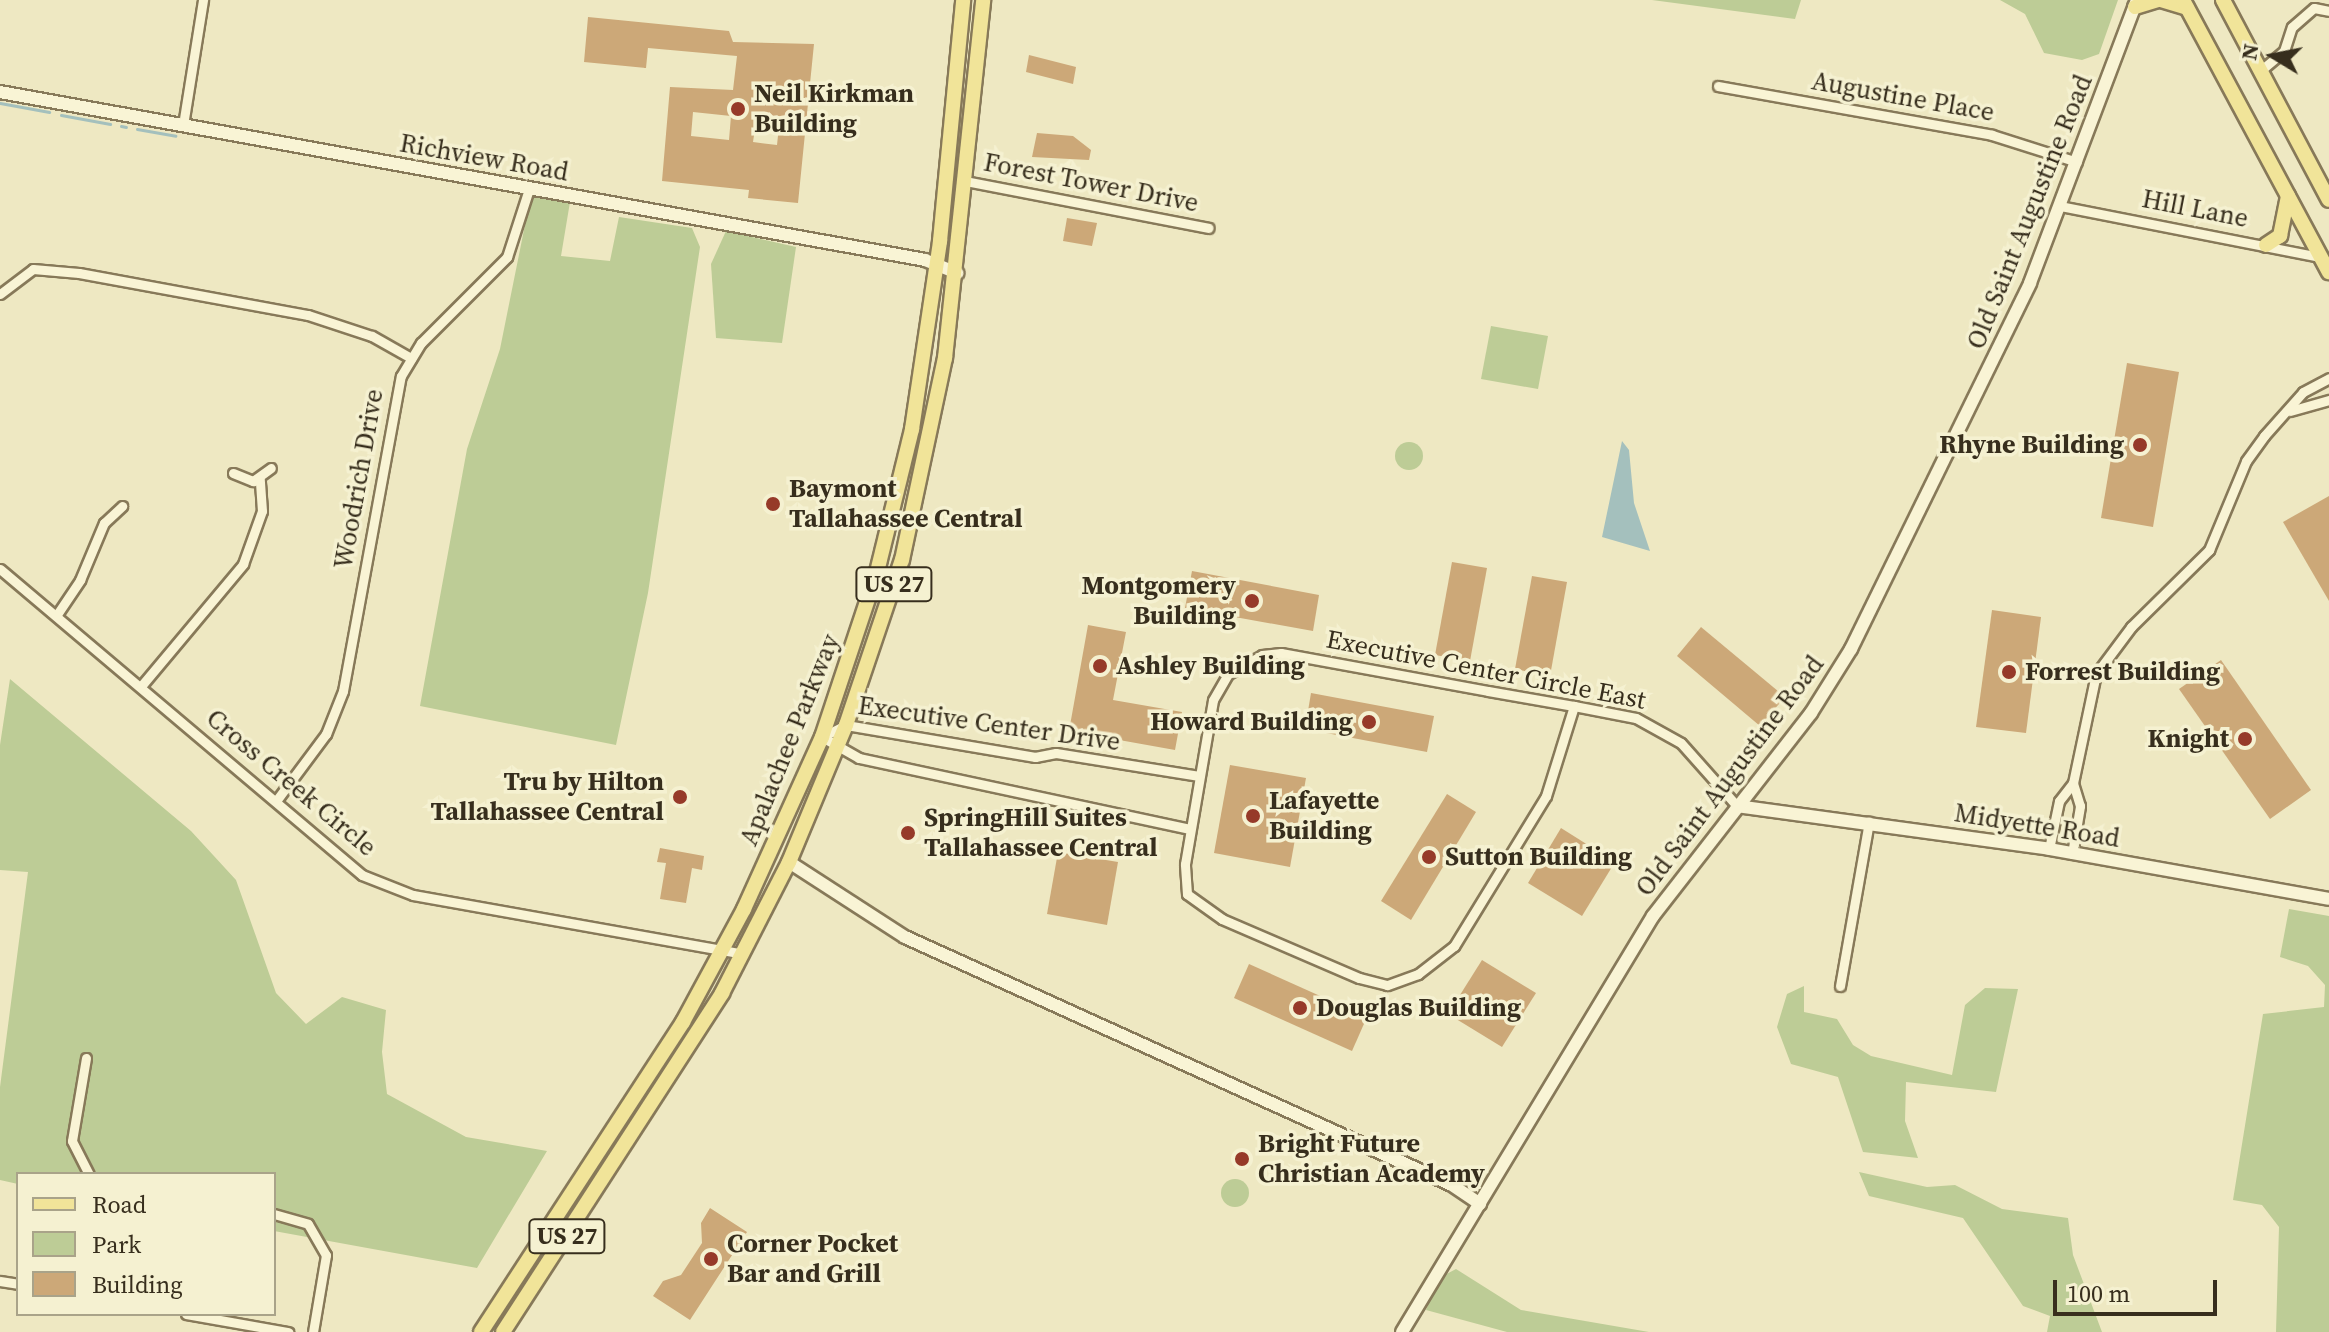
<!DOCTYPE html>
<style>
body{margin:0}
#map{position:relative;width:2329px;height:1332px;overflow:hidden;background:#eee8c2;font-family:"Source Serif 4",serif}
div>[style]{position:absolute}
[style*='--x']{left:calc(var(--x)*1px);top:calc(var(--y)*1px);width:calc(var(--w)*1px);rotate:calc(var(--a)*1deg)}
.green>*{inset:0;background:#bdcc96}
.round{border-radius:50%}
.water>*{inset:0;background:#a4c0bd}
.stream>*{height:3px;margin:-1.5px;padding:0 1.5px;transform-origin:1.5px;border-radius:1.5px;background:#a4c0bd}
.building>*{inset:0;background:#cca878}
.roads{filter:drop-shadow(2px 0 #877959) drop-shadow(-2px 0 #877959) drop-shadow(0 2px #877959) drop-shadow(0 -2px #877959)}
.street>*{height:9px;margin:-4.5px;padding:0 4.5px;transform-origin:4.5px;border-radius:4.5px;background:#f9f4d5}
.secondary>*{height:12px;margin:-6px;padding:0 6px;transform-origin:6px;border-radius:6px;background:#f9f4d5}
.primary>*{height:14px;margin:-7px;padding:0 7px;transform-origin:7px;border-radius:7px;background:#f1e499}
.dots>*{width:22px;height:22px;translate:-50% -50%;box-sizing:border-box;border:4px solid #f5f1d1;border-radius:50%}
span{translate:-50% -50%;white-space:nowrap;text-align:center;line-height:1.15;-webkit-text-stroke:7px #f5f1d1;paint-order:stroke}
.shield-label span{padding:2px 6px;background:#f5f1d1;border:2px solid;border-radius:6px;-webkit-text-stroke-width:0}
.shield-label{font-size:24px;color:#372e1d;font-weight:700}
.poi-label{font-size:26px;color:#372e1d;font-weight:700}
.left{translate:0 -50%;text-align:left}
.right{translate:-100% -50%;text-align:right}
.street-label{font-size:26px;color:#372e1d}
.legend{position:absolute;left:16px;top:1172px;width:260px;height:144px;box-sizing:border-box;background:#f5f1d1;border:2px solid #a9a389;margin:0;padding:10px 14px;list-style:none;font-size:24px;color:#372e1d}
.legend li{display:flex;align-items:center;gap:16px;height:40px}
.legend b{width:40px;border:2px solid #a9a389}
.north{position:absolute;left:2233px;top:16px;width:80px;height:80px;-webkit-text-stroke:6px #f5f1d1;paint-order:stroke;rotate:280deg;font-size:22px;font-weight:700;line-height:32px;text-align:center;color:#372e1d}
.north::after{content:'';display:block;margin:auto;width:28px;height:36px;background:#372e1d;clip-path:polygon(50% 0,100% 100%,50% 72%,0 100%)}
.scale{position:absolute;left:2053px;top:1280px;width:164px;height:36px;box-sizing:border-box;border:4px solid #372e1d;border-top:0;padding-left:10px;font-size:24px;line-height:28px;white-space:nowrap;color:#372e1d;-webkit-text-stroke:6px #f5f1d1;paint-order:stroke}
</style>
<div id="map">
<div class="green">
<i style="clip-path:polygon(1652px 0,1801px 0,1795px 19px)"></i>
<i style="clip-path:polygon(2000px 0,2118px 0,2099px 54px,2082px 60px,2044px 53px,2025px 14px)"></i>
<i style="clip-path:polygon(531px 195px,570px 202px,561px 256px,610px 261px,619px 217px,692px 228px,700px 247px,648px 593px,616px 745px,420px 706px,467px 449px,500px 349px)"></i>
<i style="clip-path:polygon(726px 231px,796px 247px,782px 343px,716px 338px,711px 264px)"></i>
<i style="clip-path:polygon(1491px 326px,1548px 336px,1538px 389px,1481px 379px)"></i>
<i class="round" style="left:1395px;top:442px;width:28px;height:28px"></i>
<i style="clip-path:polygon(10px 679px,191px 831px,236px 880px,276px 993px,306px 1024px,342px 997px,386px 1010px,382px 1052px,387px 1094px,466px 1137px,547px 1151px,477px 1268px,274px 1231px,274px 1174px,18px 1174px,18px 1184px,0 1180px,0 1087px,28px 872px,0 870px,0 745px)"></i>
<i style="clip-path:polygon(2289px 909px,2329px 916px,2329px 1332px,2276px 1332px,2279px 1227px,2262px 1205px,2233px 1200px,2263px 1014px,2324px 1007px,2325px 985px,2308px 966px,2280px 957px)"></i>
<i style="clip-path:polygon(1804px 986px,1804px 1012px,1837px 1019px,1853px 1045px,1871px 1056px,1952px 1075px,1965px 1005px,1985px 988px,2018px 989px,1996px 1092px,1906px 1082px,1905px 1121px,1918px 1158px,1863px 1152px,1838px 1077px,1791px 1064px,1777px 1027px,1787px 994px)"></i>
<i style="clip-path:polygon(1859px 1172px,1927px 1187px,1955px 1185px,2002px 1209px,2068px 1218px,2073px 1255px,2102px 1332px,2047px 1332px,2050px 1316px,2023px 1306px,1963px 1218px,1869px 1196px)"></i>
<i class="round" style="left:1221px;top:1179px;width:28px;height:28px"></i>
<i style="clip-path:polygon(1456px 1269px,1521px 1310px,1649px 1332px,1507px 1332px,1426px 1310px,1439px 1278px)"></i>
</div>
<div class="water">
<i style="clip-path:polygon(1622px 441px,1629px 450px,1634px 503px,1650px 551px,1602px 537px)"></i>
</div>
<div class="stream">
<i style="--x:0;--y:103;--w:50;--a:10.4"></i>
<i style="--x:61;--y:115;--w:50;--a:10.4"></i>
<i style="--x:121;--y:126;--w:5;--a:11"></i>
<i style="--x:137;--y:129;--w:39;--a:10"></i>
</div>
<div class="building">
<i style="clip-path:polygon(evenodd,588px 17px,729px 31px,733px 42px,814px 44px,798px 203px,748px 198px,749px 190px,662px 181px,670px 87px,733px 90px,737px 56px,648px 48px,646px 68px,584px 62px,588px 17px,693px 112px,731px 116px,729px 140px,691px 136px,693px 112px,588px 17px,757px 115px,780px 117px,777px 145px,753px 142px,757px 115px)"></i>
<i style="clip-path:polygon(1029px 55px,1076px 67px,1073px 84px,1026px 72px)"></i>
<i style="clip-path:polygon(1037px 133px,1073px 136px,1091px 150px,1089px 160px,1032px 157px)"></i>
<i style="clip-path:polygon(1067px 218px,1097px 223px,1092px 246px,1063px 241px)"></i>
<i style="clip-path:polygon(2127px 363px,2179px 372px,2153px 527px,2101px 518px)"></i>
<i style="clip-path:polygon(2329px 496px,2329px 601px,2283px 522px)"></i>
<i style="clip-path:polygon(1452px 562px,1487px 568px,1470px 661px,1435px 655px)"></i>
<i style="clip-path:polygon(1192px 571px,1319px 595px,1313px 631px,1185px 608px)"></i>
<i style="clip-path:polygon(1532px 576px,1567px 582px,1550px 676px,1515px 669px)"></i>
<i style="clip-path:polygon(1992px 610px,2041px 617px,2026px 733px,1976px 727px)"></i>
<i style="clip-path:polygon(1088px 625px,1126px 632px,1113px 700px,1182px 712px,1175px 750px,1069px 731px)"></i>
<i style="clip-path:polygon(1701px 627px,1785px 697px,1760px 726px,1677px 656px)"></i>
<i style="clip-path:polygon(2221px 660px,2311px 790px,2270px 819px,2179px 689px)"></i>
<i style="clip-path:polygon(1311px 693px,1434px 716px,1427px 752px,1305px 729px)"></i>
<i style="clip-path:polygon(1230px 765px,1306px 778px,1290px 867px,1214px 853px)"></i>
<i style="clip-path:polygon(1447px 794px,1476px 812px,1411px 920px,1381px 901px)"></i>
<i style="clip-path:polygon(1561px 828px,1615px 862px,1582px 916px,1528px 883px)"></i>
<i style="clip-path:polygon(660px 848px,704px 856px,702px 870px,692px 868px,686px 903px,660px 899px,666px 863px,657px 862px)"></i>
<i style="clip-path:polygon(1058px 852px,1118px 862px,1107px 925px,1047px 914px)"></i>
<i style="clip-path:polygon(1482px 960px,1536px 993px,1502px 1047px,1448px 1014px)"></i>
<i style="clip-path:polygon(1249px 964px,1367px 1017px,1352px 1051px,1234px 998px)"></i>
<i style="clip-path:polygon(710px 1208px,747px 1232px,690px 1320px,653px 1296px,663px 1281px,681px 1275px,702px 1243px,701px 1223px)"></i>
</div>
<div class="roads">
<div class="street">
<i style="--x:2314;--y:8;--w:15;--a:11"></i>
<i style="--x:2260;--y:71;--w:31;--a:-40"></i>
<i style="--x:2284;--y:51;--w:25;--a:-72"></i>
<i style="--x:2292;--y:27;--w:29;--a:-41"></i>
<i style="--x:1718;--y:86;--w:278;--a:10.1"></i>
<i style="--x:1992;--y:135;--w:89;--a:17.6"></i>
<i style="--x:183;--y:125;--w:127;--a:-80.9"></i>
<i style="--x:965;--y:181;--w:248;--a:10.9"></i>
<i style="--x:2060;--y:206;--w:266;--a:11.1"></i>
<i style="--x:0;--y:294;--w:41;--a:-37.1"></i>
<i style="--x:33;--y:269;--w:46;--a:5"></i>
<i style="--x:79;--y:273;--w:233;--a:10.4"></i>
<i style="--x:308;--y:315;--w:67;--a:18.2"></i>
<i style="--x:372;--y:336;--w:45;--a:29.4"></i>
<i style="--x:2290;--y:411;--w:41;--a:-15.8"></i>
<i style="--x:233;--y:473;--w:22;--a:22"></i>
<i style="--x:253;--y:481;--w:22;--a:-36"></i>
<i style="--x:0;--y:569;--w:474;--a:40.2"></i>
<i style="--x:362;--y:875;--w:55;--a:21.4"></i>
<i style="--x:413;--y:895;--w:335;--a:10.1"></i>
<i style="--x:58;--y:613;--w:40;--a:-56"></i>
<i style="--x:80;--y:580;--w:62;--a:-67.2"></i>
<i style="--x:104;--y:523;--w:25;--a:-43"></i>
<i style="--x:142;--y:685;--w:158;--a:-50.1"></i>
<i style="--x:243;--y:564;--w:56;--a:-70.3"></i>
<i style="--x:262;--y:511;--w:32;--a:-94"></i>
<i style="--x:1574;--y:706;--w:94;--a:107.3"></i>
<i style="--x:1546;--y:796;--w:176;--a:121.5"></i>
<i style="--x:1454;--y:946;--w:46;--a:142.1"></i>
<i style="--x:1418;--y:974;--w:33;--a:160"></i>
<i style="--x:1387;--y:985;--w:29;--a:-166"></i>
<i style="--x:1359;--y:978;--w:149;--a:-156.7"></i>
<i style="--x:1222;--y:919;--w:43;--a:-144.5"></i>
<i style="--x:1187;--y:894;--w:30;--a:-94"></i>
<i style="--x:1185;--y:864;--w:166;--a:-80.3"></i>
<i style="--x:1213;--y:700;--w:30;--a:-60"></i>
<i style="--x:1228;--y:674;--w:39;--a:-29"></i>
<i style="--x:1262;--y:655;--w:19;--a:-6"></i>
<i style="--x:1281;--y:653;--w:210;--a:10.4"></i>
<i style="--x:1488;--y:691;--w:87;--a:9.9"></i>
<i style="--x:1574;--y:706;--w:63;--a:11"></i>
<i style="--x:1636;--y:718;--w:51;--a:29.1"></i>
<i style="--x:1681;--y:743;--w:84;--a:48.4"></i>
<i style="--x:276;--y:801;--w:84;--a:-53.3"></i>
<i style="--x:326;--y:734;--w:46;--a:-68.4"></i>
<i style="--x:343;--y:691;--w:320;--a:-79.6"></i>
<i style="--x:401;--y:376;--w:39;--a:-59"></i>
<i style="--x:421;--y:343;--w:122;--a:-45"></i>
<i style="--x:507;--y:257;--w:71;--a:-72.1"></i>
<i style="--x:1190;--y:829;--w:339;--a:-167.9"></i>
<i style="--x:859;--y:758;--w:43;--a:-150.4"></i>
<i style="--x:822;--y:737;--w:27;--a:-27"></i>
<i style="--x:846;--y:725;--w:192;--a:9.6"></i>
<i style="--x:1035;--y:757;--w:21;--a:-11"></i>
<i style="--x:1056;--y:753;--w:145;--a:9.1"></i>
<i style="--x:2049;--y:849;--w:49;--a:-78.2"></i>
<i style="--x:2059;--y:801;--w:23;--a:-52"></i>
<i style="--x:2072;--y:854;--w:49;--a:-80.5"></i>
<i style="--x:2080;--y:806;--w:24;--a:-107"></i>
<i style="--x:2073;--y:783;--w:111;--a:-78.1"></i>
<i style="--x:2096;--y:674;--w:59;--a:-53.3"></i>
<i style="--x:2131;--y:627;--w:110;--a:-44.6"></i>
<i style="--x:2209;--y:550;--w:96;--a:-67.4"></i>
<i style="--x:2246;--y:461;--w:31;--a:-54"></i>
<i style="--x:2264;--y:436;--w:59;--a:-48.4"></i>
<i style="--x:2303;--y:392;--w:30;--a:-28"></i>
<i style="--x:1840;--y:986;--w:167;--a:-80"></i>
<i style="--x:86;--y:1058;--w:84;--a:99.6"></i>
<i style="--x:72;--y:1141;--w:37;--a:63"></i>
<i style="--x:274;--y:1214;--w:35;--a:16"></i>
<i style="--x:308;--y:1224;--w:36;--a:60"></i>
<i style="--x:326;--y:1255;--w:78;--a:99.6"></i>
<i style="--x:0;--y:1281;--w:18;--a:9"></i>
<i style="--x:186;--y:1314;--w:104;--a:10"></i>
</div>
<div class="secondary">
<i style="--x:0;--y:92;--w:940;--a:10.29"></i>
<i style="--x:925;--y:260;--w:35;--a:22"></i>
<i style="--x:1737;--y:806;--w:315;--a:7.8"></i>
<i style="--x:2049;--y:849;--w:284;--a:10.1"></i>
<i style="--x:789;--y:862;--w:138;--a:32.9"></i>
<i style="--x:905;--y:937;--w:601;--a:24.39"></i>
<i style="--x:1452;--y:1185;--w:34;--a:34"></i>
<i style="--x:1402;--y:1332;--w:486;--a:-58.9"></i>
<i style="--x:1653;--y:916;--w:257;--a:-52.1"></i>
<i style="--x:1811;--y:713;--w:75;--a:-58"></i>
<i style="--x:1851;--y:649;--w:407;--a:-63.9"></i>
<i style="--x:2030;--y:283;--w:303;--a:-69.3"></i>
</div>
<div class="primary">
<i style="--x:2161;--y:0;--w:27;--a:17"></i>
<i style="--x:2183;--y:0;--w:309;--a:61.8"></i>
<i style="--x:2223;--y:0;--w:226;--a:62.1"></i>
<i style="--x:2135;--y:7;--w:24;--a:-17"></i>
<i style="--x:2266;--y:245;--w:17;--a:-33"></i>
<i style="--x:2280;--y:236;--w:41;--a:-78.7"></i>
<i style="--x:481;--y:1332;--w:370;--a:-56.9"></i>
<i style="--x:683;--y:1022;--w:128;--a:-61.6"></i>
<i style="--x:744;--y:909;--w:189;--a:-65.6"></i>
<i style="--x:822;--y:737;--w:174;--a:-71.6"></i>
<i style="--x:877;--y:572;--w:147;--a:-76.2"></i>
<i style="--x:912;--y:429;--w:190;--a:-81.5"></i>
<i style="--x:940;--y:241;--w:242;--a:-84.5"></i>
<i style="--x:503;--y:1332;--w:404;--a:-57.1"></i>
<i style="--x:722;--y:993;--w:147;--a:-62.9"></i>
<i style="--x:789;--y:862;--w:148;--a:-67.4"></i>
<i style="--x:846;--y:725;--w:174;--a:-71.3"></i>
<i style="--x:902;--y:560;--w:207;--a:-78"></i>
<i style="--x:945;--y:358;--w:360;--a:-83.9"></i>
</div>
</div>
<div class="dots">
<i style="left:738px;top:109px;background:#963a29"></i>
<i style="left:2140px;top:445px;background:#963a29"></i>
<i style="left:773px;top:504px;background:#963a29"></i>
<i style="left:1252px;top:601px;background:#963a29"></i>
<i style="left:1100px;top:666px;background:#963a29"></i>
<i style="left:2009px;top:672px;background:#963a29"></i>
<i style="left:1369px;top:722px;background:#963a29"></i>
<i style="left:2245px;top:739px;background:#963a29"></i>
<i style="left:680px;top:797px;background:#963a29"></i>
<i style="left:1253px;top:816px;background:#963a29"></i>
<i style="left:908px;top:833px;background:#963a29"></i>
<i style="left:1429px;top:857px;background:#963a29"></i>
<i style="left:1300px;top:1008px;background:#963a29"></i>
<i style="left:1242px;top:1159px;background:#963a29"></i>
<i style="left:711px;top:1259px;background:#963a29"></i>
</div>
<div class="shield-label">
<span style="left:894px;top:584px">US 27</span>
<span style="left:567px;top:1236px">US 27</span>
</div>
<div class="poi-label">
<span class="left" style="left:754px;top:109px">Neil Kirkman<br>Building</span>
<span class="right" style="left:2124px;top:445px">Rhyne Building</span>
<span class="left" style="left:789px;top:504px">Baymont<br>Tallahassee Central</span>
<span class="right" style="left:1236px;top:601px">Montgomery<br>Building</span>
<span class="left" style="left:1116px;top:666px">Ashley Building</span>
<span class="left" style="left:2025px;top:672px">Forrest Building</span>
<span class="right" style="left:1353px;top:722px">Howard Building</span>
<span class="right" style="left:2229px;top:739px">Knight</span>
<span class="right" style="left:664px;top:797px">Tru by Hilton<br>Tallahassee Central</span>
<span class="left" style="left:1269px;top:816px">Lafayette<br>Building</span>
<span class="left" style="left:924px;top:833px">SpringHill Suites<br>Tallahassee Central</span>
<span class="left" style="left:1445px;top:857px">Sutton Building</span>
<span class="left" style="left:1316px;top:1008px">Douglas Building</span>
<span class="left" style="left:1258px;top:1159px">Bright Future<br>Christian Academy</span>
<span class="left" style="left:727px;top:1259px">Corner Pocket<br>Bar and Grill</span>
</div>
<div class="street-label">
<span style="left:1903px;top:97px;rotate:10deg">Augustine Place</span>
<span style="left:484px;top:158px;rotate:10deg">Richview Road</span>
<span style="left:1091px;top:183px;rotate:11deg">Forest Tower Drive</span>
<span style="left:2195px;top:209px;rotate:11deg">Hill Lane</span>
<span style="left:2030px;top:212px;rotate:-68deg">Old Saint Augustine Road</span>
<span style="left:359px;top:479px;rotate:-80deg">Woodrich Drive</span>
<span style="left:1486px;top:670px;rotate:11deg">Executive Center Circle East</span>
<span style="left:989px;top:724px;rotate:8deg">Executive Center Drive</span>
<span style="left:790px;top:740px;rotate:-68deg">Apalachee Parkway</span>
<span style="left:1730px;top:776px;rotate:-53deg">Old Saint Augustine Road</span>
<span style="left:291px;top:783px;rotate:40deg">Cross Creek Circle</span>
<span style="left:2037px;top:826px;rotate:9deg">Midyette Road</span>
</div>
<ul class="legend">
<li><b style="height:10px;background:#f1e499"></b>Road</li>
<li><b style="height:22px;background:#bdcc96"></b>Park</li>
<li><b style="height:22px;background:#cca878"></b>Building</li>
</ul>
<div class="north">N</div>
<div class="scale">100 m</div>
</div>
